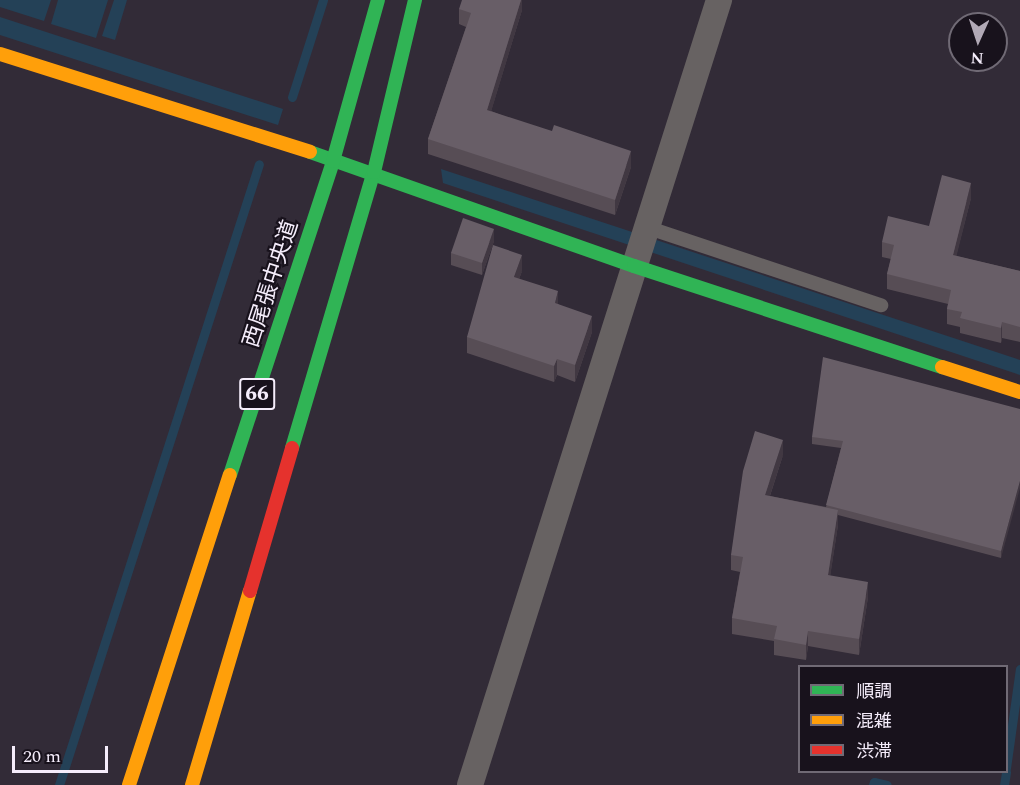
<!DOCTYPE html>
<meta charset="utf-8">
<style>
body{margin:0}
#map{position:relative;width:1020px;height:785px;overflow:hidden;background:#322b37;font-family:Spectral,"Noto Sans JP",serif}
div>[style]{position:absolute}
[style*='--x']{left:calc(var(--x)*1px);top:calc(var(--y)*1px);width:calc(var(--w)*1px);rotate:calc(var(--a)*1deg)}
.water>*{inset:0;background:#244157}
.stream>*{height:9px;margin:-4.5px;padding:0 4.5px;transform-origin:4.5px;border-radius:4.5px;background:#244157}
.lane>*{height:14px;margin:-7px;padding:0 7px;transform-origin:7px;border-radius:7px;background:#676262}
.street>*{height:26px;margin:-13px;padding:0 13px;transform-origin:13px;border-radius:13px;background:#676262}
.fast>*{height:14px;margin:-7px;padding:0 7px;transform-origin:7px;border-radius:7px;background:#30b455}
.slow>*{height:14px;margin:-7px;padding:0 7px;transform-origin:7px;border-radius:7px;background:#ff9f0a}
.jam>*{height:14px;margin:-7px;padding:0 7px;transform-origin:7px;border-radius:7px;background:#e5322d}
.wall>*{inset:0;background:#574d55}
.shaded-wall>*{inset:0;background:#413842}
.building>*{inset:0;background:#685e67}
span{translate:-50% -50%;white-space:nowrap;text-align:center;line-height:1.15;-webkit-text-stroke:4.5px #18121c;paint-order:stroke}
.shield-label span{padding:2px 4px;background:#18121c;border:2px solid;border-radius:4px;-webkit-text-stroke-width:0}
.shield-label{font-size:21px;color:#f5edfb;font-weight:700}
.street-label{font-size:22px;color:#f5edfb}
.legend{position:absolute;left:798px;top:665px;width:210px;height:108px;box-sizing:border-box;background:#18121c;border:2px solid #706a75;margin:0;padding:8px 10px;list-style:none;font-size:18px;color:#f5edfb}
.legend li{display:flex;align-items:center;gap:12px;height:30px}
.legend b{width:30px;border:2px solid #706a75}
.north{position:absolute;left:948px;top:12px;width:60px;height:60px;box-sizing:border-box;background:#18121c;border:2px solid #706a75;border-radius:50%;rotate:183deg;font-size:16px;font-weight:700;line-height:24px;text-align:center;color:#f5edfb}
.north::after{content:'';display:block;margin:auto;width:21px;height:27px;background:#b1a9b6;clip-path:polygon(50% 0,100% 100%,50% 72%,0 100%)}
.scale{position:absolute;left:12px;top:746px;width:96px;height:27px;box-sizing:border-box;border:3px solid #f5edfb;border-top:0;padding-left:8px;font-size:18px;line-height:21px;white-space:nowrap;color:#f5edfb;-webkit-text-stroke:4px #18121c;paint-order:stroke}
</style>
<div id="map">
<div class="water">
<i style="clip-path:polygon(0 0,51px 0,44px 21px,0 7px)"></i>
<i style="clip-path:polygon(58px 0,108px 0,96px 38px,51px 24px)"></i>
<i style="clip-path:polygon(114px 0,127px 0,115px 40px,102px 36px)"></i>
<i style="clip-path:polygon(0 17px,283px 109px,278px 125px,0 35px)"></i>
<i style="clip-path:polygon(441px 169px,1020px 360px,1020px 375px,443px 183px)"></i>
</div>
<div class="stream">
<i style="--x:292;--y:97;--w:102;--a:-72.3"></i>
<i style="--x:1006;--y:768;--w:100;--a:-82"></i>
<i style="--x:59;--y:785;--w:652;--a:-72.15"></i>
<i style="--x:873;--y:785;--w:3;--a:-72"></i>
<i style="--x:874;--y:782;--w:13;--a:13"></i>
<i style="--x:1004;--y:785;--w:13;--a:-81"></i>
</div>
<div class="lane">
<i style="--x:646;--y:227;--w:248;--a:18.4"></i>
</div>
<div class="street">
<i style="--x:470;--y:785;--w:824;--a:-72.4"></i>
</div>
<div class="fast">
<i style="--x:310;--y:152;--w:343;--a:19.4"></i>
<i style="--x:634;--y:266;--w:324;--a:18.2"></i>
<i style="--x:292;--y:448;--w:288;--a:-73.5"></i>
<i style="--x:374;--y:172;--w:177;--a:-76.6"></i>
<i style="--x:230;--y:475;--w:330;--a:-71.8"></i>
<i style="--x:333;--y:161;--w:167;--a:-74.4"></i>
</div>
<div class="slow">
<i style="--x:0;--y:54;--w:325;--a:17.5"></i>
<i style="--x:942;--y:367;--w:82;--a:17.8"></i>
<i style="--x:129;--y:785;--w:326;--a:-72"></i>
<i style="--x:192;--y:785;--w:202;--a:-73.4"></i>
</div>
<div class="jam">
<i style="--x:250;--y:591;--w:149;--a:-73.6"></i>
</div>
<div class="wall">
<i style="clip-path:polygon(522px 0,522px 10px,491px 111px,631px 167px,615px 215px,428px 154px,428px 139px,466px 27px,459px 24px,459px 9px)"></i>
<i style="clip-path:polygon(971px 198px,956px 256px,1020px 271px,1020px 342px,1002px 338px,1001px 343px,960px 333px,960px 327px,947px 324px,947px 309px,948px 304px,887px 289px,887px 274px,891px 259px,882px 257px,882px 242px,929px 226px)"></i>
<i style="clip-path:polygon(494px 241px,482px 275px,451px 265px,451px 253px)"></i>
<i style="clip-path:polygon(522px 271px,519px 279px,558px 304px,592px 332px,575px 382px,557px 375px,554px 382px,467px 353px,467px 337px)"></i>
<i style="clip-path:polygon(1020px 409px,1001px 558px,838px 515px,838px 525px,830px 576px,868px 597px,859px 655px,808px 646px,806px 660px,774px 655px,774px 641px,732px 634px,732px 618px,740px 572px,731px 570px,731px 555px,783px 455px,770px 496px,826px 507px,841px 448px,812px 444px,812px 437px)"></i>
</div>
<div class="shaded-wall">
<i style="clip-path:polygon(521px 0,522px 0,522px 10px,487px 125px,487px 110px)"></i>
<i style="clip-path:polygon(631px 151px,631px 167px,615px 215px,615px 200px)"></i>
<i style="clip-path:polygon(971px 183px,971px 198px,953px 270px,953px 255px)"></i>
<i style="clip-path:polygon(494px 229px,494px 241px,482px 275px,482px 263px)"></i>
<i style="clip-path:polygon(522px 255px,522px 271px,514px 293px,514px 277px)"></i>
<i style="clip-path:polygon(558px 291px,558px 308px,555px 303px)"></i>
<i style="clip-path:polygon(592px 316px,592px 332px,575px 382px,575px 365px)"></i>
<i style="clip-path:polygon(1002px 322px,1002px 338px,1001px 343px,1001px 328px)"></i>
<i style="clip-path:polygon(557px 359px,557px 375px,554px 382px,554px 366px)"></i>
<i style="clip-path:polygon(783px 440px,783px 455px,765px 511px,765px 495px)"></i>
<i style="clip-path:polygon(1020px 481px,1020px 488px,1001px 558px,1001px 551px)"></i>
<i style="clip-path:polygon(838px 510px,838px 525px,828px 591px,828px 575px)"></i>
<i style="clip-path:polygon(868px 582px,868px 597px,859px 655px,859px 639px)"></i>
<i style="clip-path:polygon(808px 631px,808px 646px,806px 660px,806px 645px)"></i>
</div>
<div class="building">
<i style="clip-path:polygon(462px 0,521px 0,487px 110px,552px 131px,554px 125px,631px 151px,615px 200px,428px 139px,471px 13px,459px 9px)"></i>
<i style="clip-path:polygon(942px 175px,971px 183px,953px 255px,1020px 271px,1020px 327px,1002px 322px,1001px 328px,960px 318px,962px 312px,947px 309px,951px 290px,887px 274px,894px 245px,882px 242px,888px 216px,929px 226px)"></i>
<i style="clip-path:polygon(463px 218px,494px 229px,482px 263px,451px 253px)"></i>
<i style="clip-path:polygon(493px 245px,522px 255px,514px 277px,558px 291px,555px 303px,592px 316px,575px 365px,557px 359px,554px 366px,467px 337px)"></i>
<i style="clip-path:polygon(823px 357px,1020px 409px,1020px 481px,1001px 551px,826px 505px,843px 441px,812px 437px)"></i>
<i style="clip-path:polygon(755px 431px,783px 440px,765px 495px,838px 510px,828px 575px,868px 582px,859px 639px,808px 631px,806px 645px,774px 639px,777px 626px,732px 618px,743px 557px,731px 555px,743px 471px)"></i>
</div>
<div class="shield-label">
<span style="left:257px;top:394px">66</span>
</div>
<div class="street-label">
<span style="left:271px;top:284px;rotate:-72deg">西尾張中央道</span>
</div>
<ul class="legend">
<li><b style="height:8px;background:#30b455"></b>順調</li>
<li><b style="height:8px;background:#ff9f0a"></b>混雑</li>
<li><b style="height:8px;background:#e5322d"></b>渋滞</li>
</ul>
<div class="north">N</div>
<div class="scale">20 m</div>
</div>
